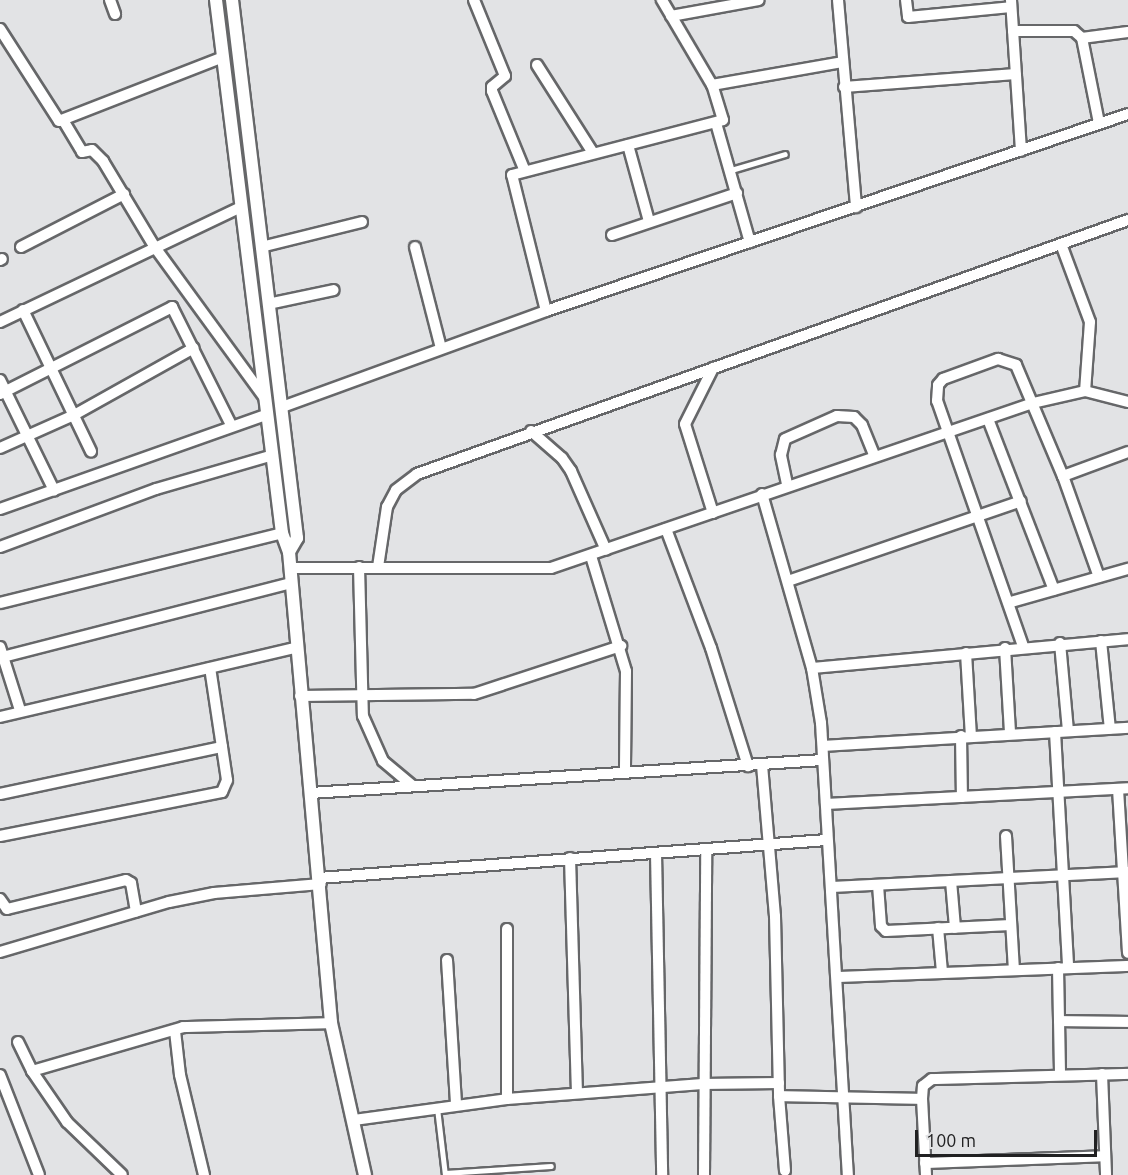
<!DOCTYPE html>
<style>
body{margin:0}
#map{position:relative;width:1128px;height:1175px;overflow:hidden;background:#e2e3e5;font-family:Ubuntu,sans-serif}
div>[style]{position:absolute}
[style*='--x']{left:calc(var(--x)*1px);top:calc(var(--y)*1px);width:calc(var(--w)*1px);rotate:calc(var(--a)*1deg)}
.roads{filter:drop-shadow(2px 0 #666769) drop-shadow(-2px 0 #666769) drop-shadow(0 2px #666769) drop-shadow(0 -2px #666769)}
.service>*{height:5px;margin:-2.5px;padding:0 2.5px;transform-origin:2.5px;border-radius:2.5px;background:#fff}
.minor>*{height:10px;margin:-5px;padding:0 5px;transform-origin:5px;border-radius:5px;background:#fff}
.tertiary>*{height:12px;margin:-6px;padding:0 6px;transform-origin:6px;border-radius:6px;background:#fff}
span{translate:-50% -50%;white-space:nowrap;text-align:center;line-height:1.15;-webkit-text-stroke:4.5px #e2e3e5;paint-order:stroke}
.scale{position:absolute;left:915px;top:1130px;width:182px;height:27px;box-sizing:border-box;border:3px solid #212122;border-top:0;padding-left:8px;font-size:18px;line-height:21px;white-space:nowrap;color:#212122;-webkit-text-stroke:4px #e2e3e5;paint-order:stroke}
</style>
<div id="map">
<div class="roads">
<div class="service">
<i style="--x:731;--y:170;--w:56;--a:-16.5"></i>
<i style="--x:437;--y:1108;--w:67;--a:83.2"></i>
<i style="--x:445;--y:1173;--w:106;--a:-3.8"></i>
</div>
<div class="minor">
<i style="--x:110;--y:0;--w:15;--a:70"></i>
<i style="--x:474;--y:0;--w:82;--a:67.8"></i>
<i style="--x:505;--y:76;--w:17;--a:140"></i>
<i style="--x:492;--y:87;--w:4;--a:90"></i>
<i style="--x:492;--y:91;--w:84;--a:67.7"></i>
<i style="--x:838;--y:0;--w:208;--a:85"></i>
<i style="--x:906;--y:0;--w:17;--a:83"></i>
<i style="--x:908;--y:17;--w:103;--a:-5.5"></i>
<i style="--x:1011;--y:0;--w:151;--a:86.2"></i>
<i style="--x:671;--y:16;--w:89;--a:-10.3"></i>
<i style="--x:0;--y:29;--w:109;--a:57.3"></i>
<i style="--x:59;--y:121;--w:176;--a:-21.3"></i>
<i style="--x:1013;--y:31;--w:61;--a:0"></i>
<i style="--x:1074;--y:31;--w:11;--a:41"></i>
<i style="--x:537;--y:65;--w:104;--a:57.5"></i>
<i style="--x:712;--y:85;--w:132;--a:-10"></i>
<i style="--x:844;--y:87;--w:172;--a:-4.3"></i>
<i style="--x:63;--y:120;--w:37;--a:59"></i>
<i style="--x:82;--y:152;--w:10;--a:-11"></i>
<i style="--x:92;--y:150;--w:16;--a:45"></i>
<i style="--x:103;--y:161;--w:99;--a:59"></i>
<i style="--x:154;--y:246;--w:188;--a:53.9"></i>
<i style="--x:716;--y:123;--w:124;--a:74.1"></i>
<i style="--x:1099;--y:123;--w:87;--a:-101.3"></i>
<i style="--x:1082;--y:38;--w:46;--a:-7.4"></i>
<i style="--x:628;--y:145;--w:79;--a:74.6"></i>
<i style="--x:612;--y:235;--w:132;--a:-18.6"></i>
<i style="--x:1061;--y:244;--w:83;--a:69.6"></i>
<i style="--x:1090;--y:322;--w:69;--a:94.1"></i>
<i style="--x:21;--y:247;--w:116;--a:-27.2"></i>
<i style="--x:261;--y:247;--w:104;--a:-13.9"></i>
<i style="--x:415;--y:247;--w:104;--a:75.6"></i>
<i style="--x:0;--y:260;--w:2;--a:-27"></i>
<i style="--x:268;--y:304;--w:67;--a:-12"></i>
<i style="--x:23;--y:310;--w:157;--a:64.3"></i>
<i style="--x:546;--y:311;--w:140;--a:-104"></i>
<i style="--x:512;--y:175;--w:218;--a:-14.6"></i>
<i style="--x:723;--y:120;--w:37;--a:-107"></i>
<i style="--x:712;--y:85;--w:99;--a:-120.5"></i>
<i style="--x:0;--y:322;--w:267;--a:-25.5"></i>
<i style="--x:0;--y:380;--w:123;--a:63.9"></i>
<i style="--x:0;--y:394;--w:193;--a:-26.8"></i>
<i style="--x:172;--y:307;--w:132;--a:63.4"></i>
<i style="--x:282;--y:407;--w:281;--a:-20"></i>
<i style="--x:546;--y:311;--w:614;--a:-18.7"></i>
<i style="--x:988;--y:419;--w:183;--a:68.9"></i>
<i style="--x:531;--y:431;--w:41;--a:41.1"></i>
<i style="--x:562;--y:458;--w:16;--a:55"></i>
<i style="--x:571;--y:471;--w:86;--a:66.1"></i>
<i style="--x:0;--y:448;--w:81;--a:-24"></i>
<i style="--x:74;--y:415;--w:137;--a:-29.2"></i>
<i style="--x:1063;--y:476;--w:69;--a:-20.3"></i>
<i style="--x:787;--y:484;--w:30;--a:-102"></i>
<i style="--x:781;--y:455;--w:16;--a:-76"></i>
<i style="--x:785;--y:439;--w:57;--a:-23.9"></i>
<i style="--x:837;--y:416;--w:17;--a:3"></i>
<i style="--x:854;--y:417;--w:11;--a:45"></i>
<i style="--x:862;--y:425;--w:32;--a:68"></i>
<i style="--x:762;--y:494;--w:181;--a:74"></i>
<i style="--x:812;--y:668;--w:56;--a:80.7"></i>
<i style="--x:821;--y:723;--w:453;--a:86.6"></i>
<i style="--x:0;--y:509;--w:284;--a:-19.5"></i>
<i style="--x:713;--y:513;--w:93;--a:-107.5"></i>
<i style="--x:685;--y:424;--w:63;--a:-63.4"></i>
<i style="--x:666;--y:529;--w:127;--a:69.3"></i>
<i style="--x:711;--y:648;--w:124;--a:72.6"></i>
<i style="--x:0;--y:547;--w:166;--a:-20.4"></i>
<i style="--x:156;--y:489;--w:122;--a:-16.2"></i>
<i style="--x:591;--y:556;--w:120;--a:73.1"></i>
<i style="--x:626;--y:671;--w:101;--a:90.6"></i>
<i style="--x:359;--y:567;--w:149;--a:88.5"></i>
<i style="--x:363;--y:716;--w:49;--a:66"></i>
<i style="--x:383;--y:761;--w:38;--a:40"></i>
<i style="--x:378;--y:567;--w:61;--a:-81.5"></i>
<i style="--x:387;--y:507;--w:19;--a:-62"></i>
<i style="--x:396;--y:490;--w:26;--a:-37"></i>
<i style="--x:417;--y:474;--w:755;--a:-19.66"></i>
<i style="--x:290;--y:568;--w:261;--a:0"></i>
<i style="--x:551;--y:568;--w:509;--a:-18.9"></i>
<i style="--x:1033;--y:403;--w:53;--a:-13"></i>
<i style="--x:1085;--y:391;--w:44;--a:14.3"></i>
<i style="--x:788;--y:581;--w:246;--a:-18.9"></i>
<i style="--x:1011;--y:602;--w:122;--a:-15.8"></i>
<i style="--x:0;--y:603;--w:291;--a:-13.9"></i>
<i style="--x:1101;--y:641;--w:88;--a:84.2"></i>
<i style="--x:1060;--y:643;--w:88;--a:84.8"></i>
<i style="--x:1023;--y:646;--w:260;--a:-109.3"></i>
<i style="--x:937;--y:401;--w:16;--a:-86"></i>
<i style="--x:938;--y:385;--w:8;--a:-50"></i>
<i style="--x:943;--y:379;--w:59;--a:-20"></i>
<i style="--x:998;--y:359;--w:19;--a:18"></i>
<i style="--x:1016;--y:365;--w:121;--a:67.1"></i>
<i style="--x:1063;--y:476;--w:107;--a:70.4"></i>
<i style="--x:0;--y:647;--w:66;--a:72.4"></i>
<i style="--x:1005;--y:648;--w:85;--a:86.6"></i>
<i style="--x:966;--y:653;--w:83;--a:86.6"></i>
<i style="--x:3;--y:657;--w:297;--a:-14.4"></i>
<i style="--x:812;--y:668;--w:317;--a:-5.2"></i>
<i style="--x:300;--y:696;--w:174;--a:-0.7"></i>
<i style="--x:474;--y:694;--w:155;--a:-18.1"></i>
<i style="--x:0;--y:717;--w:303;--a:-13.2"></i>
<i style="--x:1055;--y:732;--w:236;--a:86.8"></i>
<i style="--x:961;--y:736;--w:61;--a:89.1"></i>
<i style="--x:823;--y:746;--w:306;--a:-3.4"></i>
<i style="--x:762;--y:765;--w:152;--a:85.1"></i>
<i style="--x:775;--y:916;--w:180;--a:88.7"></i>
<i style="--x:779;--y:1096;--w:75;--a:85.4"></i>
<i style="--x:1118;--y:789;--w:164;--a:86.5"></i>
<i style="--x:310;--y:793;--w:514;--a:-3.68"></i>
<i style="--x:0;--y:794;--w:227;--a:-12"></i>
<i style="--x:826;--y:804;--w:302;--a:-3"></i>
<i style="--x:0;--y:836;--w:226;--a:-11.2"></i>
<i style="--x:222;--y:792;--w:13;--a:-67"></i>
<i style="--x:227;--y:780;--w:113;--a:-98.6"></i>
<i style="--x:1006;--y:836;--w:133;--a:86.6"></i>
<i style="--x:656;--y:853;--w:322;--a:88.9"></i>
<i style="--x:570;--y:858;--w:235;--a:88.3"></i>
<i style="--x:319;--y:878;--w:509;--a:-4.28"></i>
<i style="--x:951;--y:881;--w:47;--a:85.1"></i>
<i style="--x:878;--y:885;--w:41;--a:85.8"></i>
<i style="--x:881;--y:926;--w:7;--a:45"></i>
<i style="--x:886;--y:931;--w:125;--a:-2.7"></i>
<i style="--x:832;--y:887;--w:296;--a:-2.9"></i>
<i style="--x:0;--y:899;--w:12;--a:55"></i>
<i style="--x:7;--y:909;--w:122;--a:-13.7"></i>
<i style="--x:126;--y:880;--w:6;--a:31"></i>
<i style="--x:131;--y:883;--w:29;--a:80"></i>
<i style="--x:938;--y:928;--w:44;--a:84.8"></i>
<i style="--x:0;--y:952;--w:176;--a:-16.5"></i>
<i style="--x:169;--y:902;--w:46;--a:-11.3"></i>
<i style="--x:214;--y:893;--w:107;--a:-4.8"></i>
<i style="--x:447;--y:960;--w:145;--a:86.4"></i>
<i style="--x:1058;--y:968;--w:106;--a:88.9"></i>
<i style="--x:837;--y:977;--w:291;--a:-2.2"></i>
<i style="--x:1059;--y:1021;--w:69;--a:0.8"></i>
<i style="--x:175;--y:1031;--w:44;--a:83.5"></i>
<i style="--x:180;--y:1075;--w:103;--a:76.5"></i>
<i style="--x:18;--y:1042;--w:32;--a:64"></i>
<i style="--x:32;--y:1071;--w:62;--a:55.5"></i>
<i style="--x:67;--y:1122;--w:76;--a:43.9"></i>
<i style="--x:32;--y:1071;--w:157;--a:-16.2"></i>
<i style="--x:183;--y:1027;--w:148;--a:-1.5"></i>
<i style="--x:1102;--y:1074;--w:101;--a:87.7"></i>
<i style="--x:0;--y:1075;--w:107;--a:68.7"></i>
<i style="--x:779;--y:1096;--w:143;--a:1.2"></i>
<i style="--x:507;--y:1099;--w:170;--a:-90"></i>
<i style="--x:354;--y:1120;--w:154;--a:-7.8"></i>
<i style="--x:507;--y:1099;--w:196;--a:-4.4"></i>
<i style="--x:702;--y:1084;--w:77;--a:-0.7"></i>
<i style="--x:925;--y:1163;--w:180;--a:-2.2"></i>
<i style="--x:704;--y:1175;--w:325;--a:-89.6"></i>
<i style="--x:926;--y:1175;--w:76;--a:-93"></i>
<i style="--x:922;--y:1099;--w:13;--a:-86"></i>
<i style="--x:923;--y:1086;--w:11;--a:-38"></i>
<i style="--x:932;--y:1079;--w:196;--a:-1.5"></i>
</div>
<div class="tertiary">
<i style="--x:216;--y:0;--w:537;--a:82.94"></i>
<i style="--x:282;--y:533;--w:20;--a:70"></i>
<i style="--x:289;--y:552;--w:473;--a:84.9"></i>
<i style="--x:331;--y:1023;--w:156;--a:77.4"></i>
<i style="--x:232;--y:0;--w:542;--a:83.11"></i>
<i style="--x:297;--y:538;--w:16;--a:120"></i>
</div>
</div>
<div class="scale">100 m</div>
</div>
